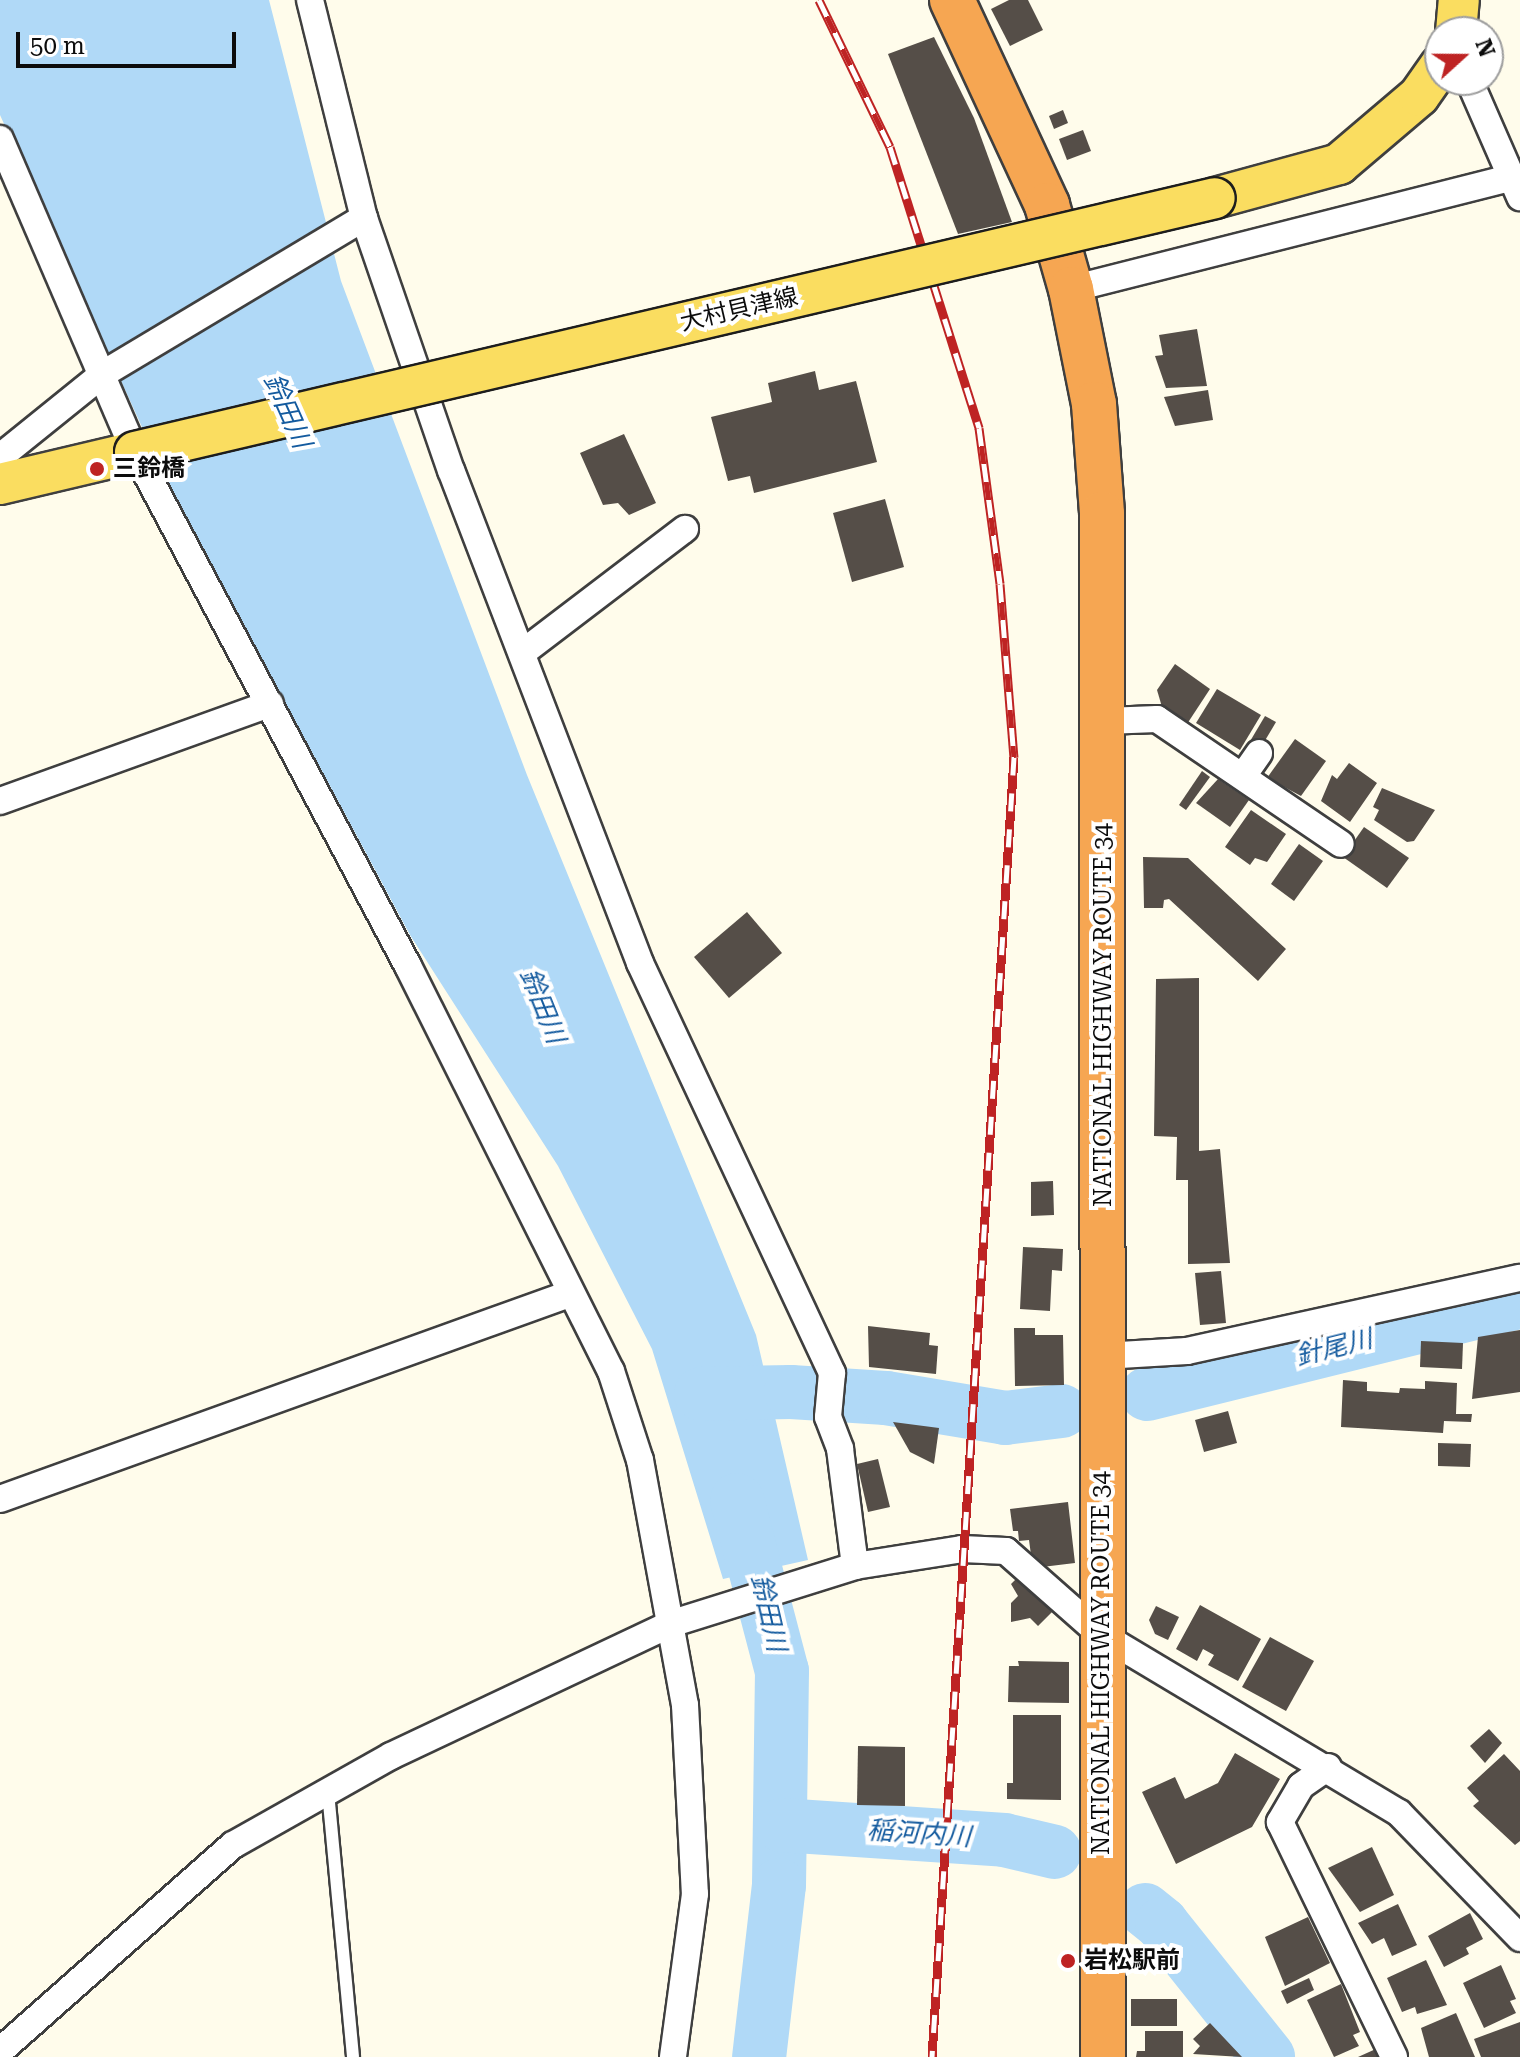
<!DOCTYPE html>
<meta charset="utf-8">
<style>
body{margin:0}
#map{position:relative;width:1520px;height:2057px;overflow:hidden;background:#fffceb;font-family:"Roboto Serif","Noto Sans JP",serif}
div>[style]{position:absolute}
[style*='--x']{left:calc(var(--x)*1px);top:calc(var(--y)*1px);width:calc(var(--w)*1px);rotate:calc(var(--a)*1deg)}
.water>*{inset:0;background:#b0d9f7}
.river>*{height:54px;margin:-27px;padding:0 27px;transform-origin:27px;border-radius:27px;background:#b0d9f7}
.building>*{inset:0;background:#554e48}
.roads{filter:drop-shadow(2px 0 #3f3f3f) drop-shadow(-2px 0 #3f3f3f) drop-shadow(0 2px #3f3f3f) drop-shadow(0 -2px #3f3f3f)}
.lane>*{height:12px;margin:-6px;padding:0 6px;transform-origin:6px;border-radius:6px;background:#fff}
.street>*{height:26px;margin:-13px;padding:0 13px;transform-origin:13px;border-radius:13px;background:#fff}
.primary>*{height:40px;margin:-20px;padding:0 20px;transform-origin:20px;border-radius:20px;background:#fadd60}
.highway>*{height:44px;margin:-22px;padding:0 22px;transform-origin:22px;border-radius:22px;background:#f6a652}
.rail>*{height:9px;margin-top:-4.5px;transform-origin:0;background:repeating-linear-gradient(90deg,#fff 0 18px,#be2323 0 36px);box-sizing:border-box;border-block:2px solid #be2323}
.bridges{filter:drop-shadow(2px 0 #1d1d1d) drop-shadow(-2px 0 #1d1d1d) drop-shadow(0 2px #1d1d1d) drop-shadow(0 -2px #1d1d1d)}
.primary-bridge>*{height:40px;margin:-20px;padding:0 20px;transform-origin:20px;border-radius:20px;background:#fadd60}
.dots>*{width:22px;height:22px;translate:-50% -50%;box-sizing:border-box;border:4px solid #fff;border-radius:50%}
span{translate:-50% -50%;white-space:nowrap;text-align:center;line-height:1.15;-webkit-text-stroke:8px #fff;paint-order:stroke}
.street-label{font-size:24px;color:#0c0c0c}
.poi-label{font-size:24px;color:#0c0c0c;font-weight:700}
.left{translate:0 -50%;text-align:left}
.water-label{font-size:26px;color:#145b9f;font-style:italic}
.north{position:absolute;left:1424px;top:16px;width:80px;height:80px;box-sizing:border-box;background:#fff;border:2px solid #9e9e9e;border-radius:50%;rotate:69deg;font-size:22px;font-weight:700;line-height:32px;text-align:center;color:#0c0c0c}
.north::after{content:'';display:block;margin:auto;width:28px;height:36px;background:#be2323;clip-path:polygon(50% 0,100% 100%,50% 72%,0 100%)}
.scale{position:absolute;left:16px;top:32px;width:220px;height:36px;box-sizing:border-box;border:4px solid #0c0c0c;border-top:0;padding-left:10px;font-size:24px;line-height:28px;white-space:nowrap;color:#0c0c0c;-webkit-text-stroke:6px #fff;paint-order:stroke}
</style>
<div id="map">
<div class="water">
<i style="clip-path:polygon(0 0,269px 0,341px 281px,527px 775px,756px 1335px,808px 1560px,723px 1579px,652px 1349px,558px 1166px,410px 935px,167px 482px,0 115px)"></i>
</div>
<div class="river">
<i style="--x:701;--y:1394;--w:90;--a:-1.3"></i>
<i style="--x:791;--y:1392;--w:95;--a:3.6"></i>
<i style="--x:886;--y:1398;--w:121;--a:9.5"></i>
<i style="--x:1005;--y:1418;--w:57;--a:-7"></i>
<i style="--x:1147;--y:1394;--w:384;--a:-13.9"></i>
<i style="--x:737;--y:1500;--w:177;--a:75.3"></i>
<i style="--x:782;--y:1671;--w:214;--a:90.8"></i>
<i style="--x:779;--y:1885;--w:173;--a:96.6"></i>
<i style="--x:781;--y:1825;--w:224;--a:3.8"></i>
<i style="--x:1004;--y:1840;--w:52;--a:13.2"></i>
<i style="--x:1145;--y:1910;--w:22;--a:39"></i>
<i style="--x:1162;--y:1924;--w:170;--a:51.4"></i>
</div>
<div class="building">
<i style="clip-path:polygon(1009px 0,1028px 0,1043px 30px,1010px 46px,991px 9px)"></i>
<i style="clip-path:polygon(934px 37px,974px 118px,1012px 222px,958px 234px,888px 54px)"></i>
<i style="clip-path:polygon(1063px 110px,1068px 123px,1054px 129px,1049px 116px)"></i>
<i style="clip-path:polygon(1083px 130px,1091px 151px,1067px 160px,1059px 139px)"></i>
<i style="clip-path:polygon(1197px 329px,1207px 386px,1166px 388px,1155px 356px,1163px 355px,1159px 335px)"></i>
<i style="clip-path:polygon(815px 371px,819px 390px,856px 381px,877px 462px,754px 493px,750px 476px,728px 481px,711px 417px,772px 402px,768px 383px)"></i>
<i style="clip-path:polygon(1208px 390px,1213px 420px,1175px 426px,1164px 397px)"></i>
<i style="clip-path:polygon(624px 434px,656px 503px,629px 515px,618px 503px,603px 505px,580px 453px)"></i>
<i style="clip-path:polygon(885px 499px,904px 567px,852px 582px,833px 513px)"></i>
<i style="clip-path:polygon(1175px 664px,1210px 689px,1187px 724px,1162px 707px,1157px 690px)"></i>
<i style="clip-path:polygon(1217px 689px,1261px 715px,1240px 750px,1196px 723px)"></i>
<i style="clip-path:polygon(1265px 716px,1276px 722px,1260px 749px,1249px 743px)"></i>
<i style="clip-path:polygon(1295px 739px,1326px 761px,1301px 796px,1267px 778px)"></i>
<i style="clip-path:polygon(1349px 763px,1377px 783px,1350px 822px,1321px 801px,1332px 775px,1337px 779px)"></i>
<i style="clip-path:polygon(1202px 771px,1210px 777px,1186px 810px,1179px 805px)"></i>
<i style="clip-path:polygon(1218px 779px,1249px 800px,1230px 827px,1196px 803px)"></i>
<i style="clip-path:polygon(1382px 788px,1435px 810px,1414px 841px,1407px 842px,1374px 820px,1379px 810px,1373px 807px)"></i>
<i style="clip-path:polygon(1251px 810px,1286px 834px,1267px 862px,1255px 858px,1250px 865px,1225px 847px)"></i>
<i style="clip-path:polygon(1364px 827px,1409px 858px,1387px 888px,1343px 857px)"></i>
<i style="clip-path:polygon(1299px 844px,1323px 861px,1294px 901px,1271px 884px)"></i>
<i style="clip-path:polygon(1143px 857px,1188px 858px,1286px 949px,1258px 981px,1169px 899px,1164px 900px,1163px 908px,1144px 908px)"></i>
<i style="clip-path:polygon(747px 912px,782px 953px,729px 998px,694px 957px)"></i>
<i style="clip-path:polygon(1199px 978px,1199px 1151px,1220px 1149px,1230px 1263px,1188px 1264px,1188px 1180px,1176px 1180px,1177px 1137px,1154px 1136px,1156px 979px)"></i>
<i style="clip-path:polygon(1053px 1181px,1054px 1215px,1031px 1216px,1031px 1182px)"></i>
<i style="clip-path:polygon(1023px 1247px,1063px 1249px,1062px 1271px,1052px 1270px,1050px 1311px,1020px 1309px)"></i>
<i style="clip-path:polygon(1221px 1271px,1226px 1323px,1200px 1325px,1195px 1273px)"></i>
<i style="clip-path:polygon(868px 1326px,930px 1333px,929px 1345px,938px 1346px,936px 1374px,869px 1367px)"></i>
<i style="clip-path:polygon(1014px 1328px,1035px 1328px,1035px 1335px,1063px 1335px,1064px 1385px,1015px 1386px)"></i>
<i style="clip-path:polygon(1520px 1330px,1520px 1392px,1472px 1399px,1478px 1337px)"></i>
<i style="clip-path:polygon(1421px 1341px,1463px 1343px,1462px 1369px,1420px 1367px)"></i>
<i style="clip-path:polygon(1343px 1380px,1367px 1382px,1367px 1391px,1399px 1393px,1400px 1388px,1425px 1389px,1425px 1381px,1457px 1383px,1456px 1414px,1472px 1414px,1471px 1422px,1444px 1421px,1443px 1433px,1341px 1427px)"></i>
<i style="clip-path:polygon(1228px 1411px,1237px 1443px,1204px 1452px,1195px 1420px)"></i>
<i style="clip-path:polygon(893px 1422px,939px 1428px,934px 1464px,910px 1452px)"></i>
<i style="clip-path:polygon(1438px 1443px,1471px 1444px,1470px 1467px,1438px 1466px)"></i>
<i style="clip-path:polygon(878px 1459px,890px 1507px,868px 1512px,857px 1464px)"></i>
<i style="clip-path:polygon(1068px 1502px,1075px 1563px,1042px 1567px,1031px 1555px,1029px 1540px,1019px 1541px,1018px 1531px,1013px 1531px,1010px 1509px)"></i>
<i style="clip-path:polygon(1019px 1576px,1053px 1611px,1038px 1626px,1030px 1618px,1011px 1622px,1011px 1603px,1018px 1596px,1011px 1584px)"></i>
<i style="clip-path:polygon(1200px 1605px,1261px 1639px,1238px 1681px,1208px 1665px,1214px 1655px,1203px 1649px,1197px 1661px,1176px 1649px)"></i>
<i style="clip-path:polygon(1156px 1606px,1179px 1617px,1168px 1640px,1155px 1634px,1149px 1620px)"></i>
<i style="clip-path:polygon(1270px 1637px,1314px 1661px,1286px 1711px,1242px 1687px)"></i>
<i style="clip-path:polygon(1018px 1661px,1069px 1662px,1069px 1703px,1008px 1702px,1009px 1666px,1019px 1666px)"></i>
<i style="clip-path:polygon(1013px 1715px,1061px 1715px,1061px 1800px,1007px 1799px,1007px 1783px,1013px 1783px)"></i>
<i style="clip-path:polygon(1489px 1729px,1502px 1743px,1485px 1763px,1470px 1746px)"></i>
<i style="clip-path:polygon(858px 1746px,905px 1747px,905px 1806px,857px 1805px)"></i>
<i style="clip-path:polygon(1235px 1753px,1280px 1779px,1252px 1827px,1176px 1864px,1142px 1792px,1175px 1777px,1185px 1799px,1218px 1783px)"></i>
<i style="clip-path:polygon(1504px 1754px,1520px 1771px,1520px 1841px,1515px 1845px,1473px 1806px,1479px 1801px,1467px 1788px)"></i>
<i style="clip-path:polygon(1372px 1847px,1394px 1895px,1360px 1912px,1328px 1868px)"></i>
<i style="clip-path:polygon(1398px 1904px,1417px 1945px,1392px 1956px,1384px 1938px,1372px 1944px,1358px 1923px)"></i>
<i style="clip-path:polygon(1470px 1913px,1483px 1939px,1466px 1948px,1469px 1954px,1444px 1967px,1428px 1936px)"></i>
<i style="clip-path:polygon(1308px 1917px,1330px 1963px,1285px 1986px,1265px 1937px)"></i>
<i style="clip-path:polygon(1426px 1960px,1447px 2005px,1417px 2014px,1415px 2007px,1402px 2012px,1387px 1978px)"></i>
<i style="clip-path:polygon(1501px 1965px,1516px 1999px,1510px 2001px,1516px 2013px,1484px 2028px,1463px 1983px)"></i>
<i style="clip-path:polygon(1309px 1978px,1314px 1990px,1287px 2004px,1281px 1991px)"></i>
<i style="clip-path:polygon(1341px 1984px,1360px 2032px,1353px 2035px,1359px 2046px,1334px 2057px,1307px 2000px)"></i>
<i style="clip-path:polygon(1131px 1999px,1177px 1999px,1177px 2026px,1131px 2026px)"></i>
<i style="clip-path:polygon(1456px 2013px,1475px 2057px,1429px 2057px,1421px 2028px)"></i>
<i style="clip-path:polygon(1520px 2022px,1520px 2057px,1481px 2057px,1474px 2039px)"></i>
<i style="clip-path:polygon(1210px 2023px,1242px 2057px,1193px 2054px,1200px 2046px,1193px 2039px)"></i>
<i style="clip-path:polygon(1145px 2031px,1183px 2031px,1183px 2057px,1136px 2057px,1137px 2051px,1145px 2051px)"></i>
<i style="clip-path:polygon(1378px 2048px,1382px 2057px,1358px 2057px)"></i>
</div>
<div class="roads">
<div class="lane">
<i style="--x:328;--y:1792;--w:266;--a:84.6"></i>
</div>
<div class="street">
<i style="--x:310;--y:0;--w:225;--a:76.1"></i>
<i style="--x:364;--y:218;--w:267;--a:71"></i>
<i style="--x:451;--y:470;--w:528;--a:69.02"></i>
<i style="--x:640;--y:963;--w:453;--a:64.9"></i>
<i style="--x:832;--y:1373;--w:44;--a:95.2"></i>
<i style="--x:828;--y:1417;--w:34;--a:69"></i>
<i style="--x:840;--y:1449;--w:118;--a:82.7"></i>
<i style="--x:1469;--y:80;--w:128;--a:66.4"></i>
<i style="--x:0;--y:139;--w:341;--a:66.7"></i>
<i style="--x:135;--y:452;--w:582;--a:62.03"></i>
<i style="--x:408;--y:966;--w:453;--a:63.4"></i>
<i style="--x:611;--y:1371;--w:94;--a:72"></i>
<i style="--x:640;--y:1460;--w:249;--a:79.6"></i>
<i style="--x:685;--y:1705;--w:189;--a:87"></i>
<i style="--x:695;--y:1894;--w:164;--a:97.7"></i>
<i style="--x:1071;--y:289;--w:452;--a:-14.2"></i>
<i style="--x:0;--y:457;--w:132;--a:-38.9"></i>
<i style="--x:103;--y:374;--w:304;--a:-30.9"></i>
<i style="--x:522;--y:653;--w:205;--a:-37.3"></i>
<i style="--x:1105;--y:721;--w:52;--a:-2.2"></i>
<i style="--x:1157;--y:719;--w:222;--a:34.2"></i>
<i style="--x:1243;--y:776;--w:28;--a:-55"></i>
<i style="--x:0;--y:801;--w:287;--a:-19.8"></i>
<i style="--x:1103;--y:1356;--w:84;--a:-3.4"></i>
<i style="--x:1187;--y:1351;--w:341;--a:-12.4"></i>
<i style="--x:0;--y:1499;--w:605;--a:-19.81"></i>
<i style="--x:1328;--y:1767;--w:33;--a:145"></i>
<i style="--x:1301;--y:1786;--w:42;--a:120.3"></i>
<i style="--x:1280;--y:1822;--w:261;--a:64.1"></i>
<i style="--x:0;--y:2051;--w:311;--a:-41.5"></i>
<i style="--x:233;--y:1845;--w:181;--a:-29.4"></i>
<i style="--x:391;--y:1756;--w:309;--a:-25.3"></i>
<i style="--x:670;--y:1624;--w:194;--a:-17.4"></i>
<i style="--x:855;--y:1566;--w:108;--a:-9"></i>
<i style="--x:962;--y:1549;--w:44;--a:2.6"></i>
<i style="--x:1006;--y:1551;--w:125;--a:41.4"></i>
<i style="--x:1100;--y:1634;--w:348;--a:30.9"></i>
<i style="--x:1399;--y:1813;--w:174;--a:45.9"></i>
</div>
<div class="primary">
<i style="--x:1456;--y:32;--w:32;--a:-85"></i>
<i style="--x:1215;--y:198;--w:129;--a:-15.3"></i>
<i style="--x:1339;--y:164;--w:105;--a:-40.4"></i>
<i style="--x:1419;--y:96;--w:37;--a:-55"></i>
<i style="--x:0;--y:484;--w:139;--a:-13.3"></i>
</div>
<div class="highway">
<i style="--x:952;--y:0;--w:226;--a:65.1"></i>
<i style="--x:1047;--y:205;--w:87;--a:74.1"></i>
<i style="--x:1071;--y:289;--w:117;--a:78.7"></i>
<i style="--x:1094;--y:404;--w:110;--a:85.8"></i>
<i style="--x:1102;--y:514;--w:1543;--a:89.96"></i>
</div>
</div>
<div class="rail">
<i style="--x:819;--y:0;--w:163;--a:64.2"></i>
<i style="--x:890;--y:147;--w:295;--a:72.4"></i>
<i style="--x:979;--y:428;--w:157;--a:82.3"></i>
<i style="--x:1000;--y:584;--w:174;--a:85.4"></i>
<i style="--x:1014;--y:757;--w:1303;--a:93.61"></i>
</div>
<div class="bridges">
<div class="primary-bridge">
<i style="--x:135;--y:452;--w:1109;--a:-13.23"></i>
</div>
</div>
<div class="dots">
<i style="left:97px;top:469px;background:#be2323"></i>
<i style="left:1068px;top:1961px;background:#be2323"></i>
</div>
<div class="street-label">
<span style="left:739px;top:310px;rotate:-13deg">大村貝津線</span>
<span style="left:1104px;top:1015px;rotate:-90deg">NATIONAL HIGHWAY ROUTE 34</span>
<span style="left:1102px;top:1663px;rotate:-90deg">NATIONAL HIGHWAY ROUTE 34</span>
</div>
<div class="poi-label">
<span class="left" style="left:113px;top:469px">三鈴橋</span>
<span class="left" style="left:1084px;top:1961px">岩松駅前</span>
</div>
<div class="water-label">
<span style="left:287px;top:411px;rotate:66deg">鈴田川</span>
<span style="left:542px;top:1006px;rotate:68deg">鈴田川</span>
<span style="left:1334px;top:1348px;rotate:-14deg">針尾川</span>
<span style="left:768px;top:1613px;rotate:77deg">鈴田川</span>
<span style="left:919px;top:1834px;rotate:4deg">稲河内川</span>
</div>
<div class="north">N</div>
<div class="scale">50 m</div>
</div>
